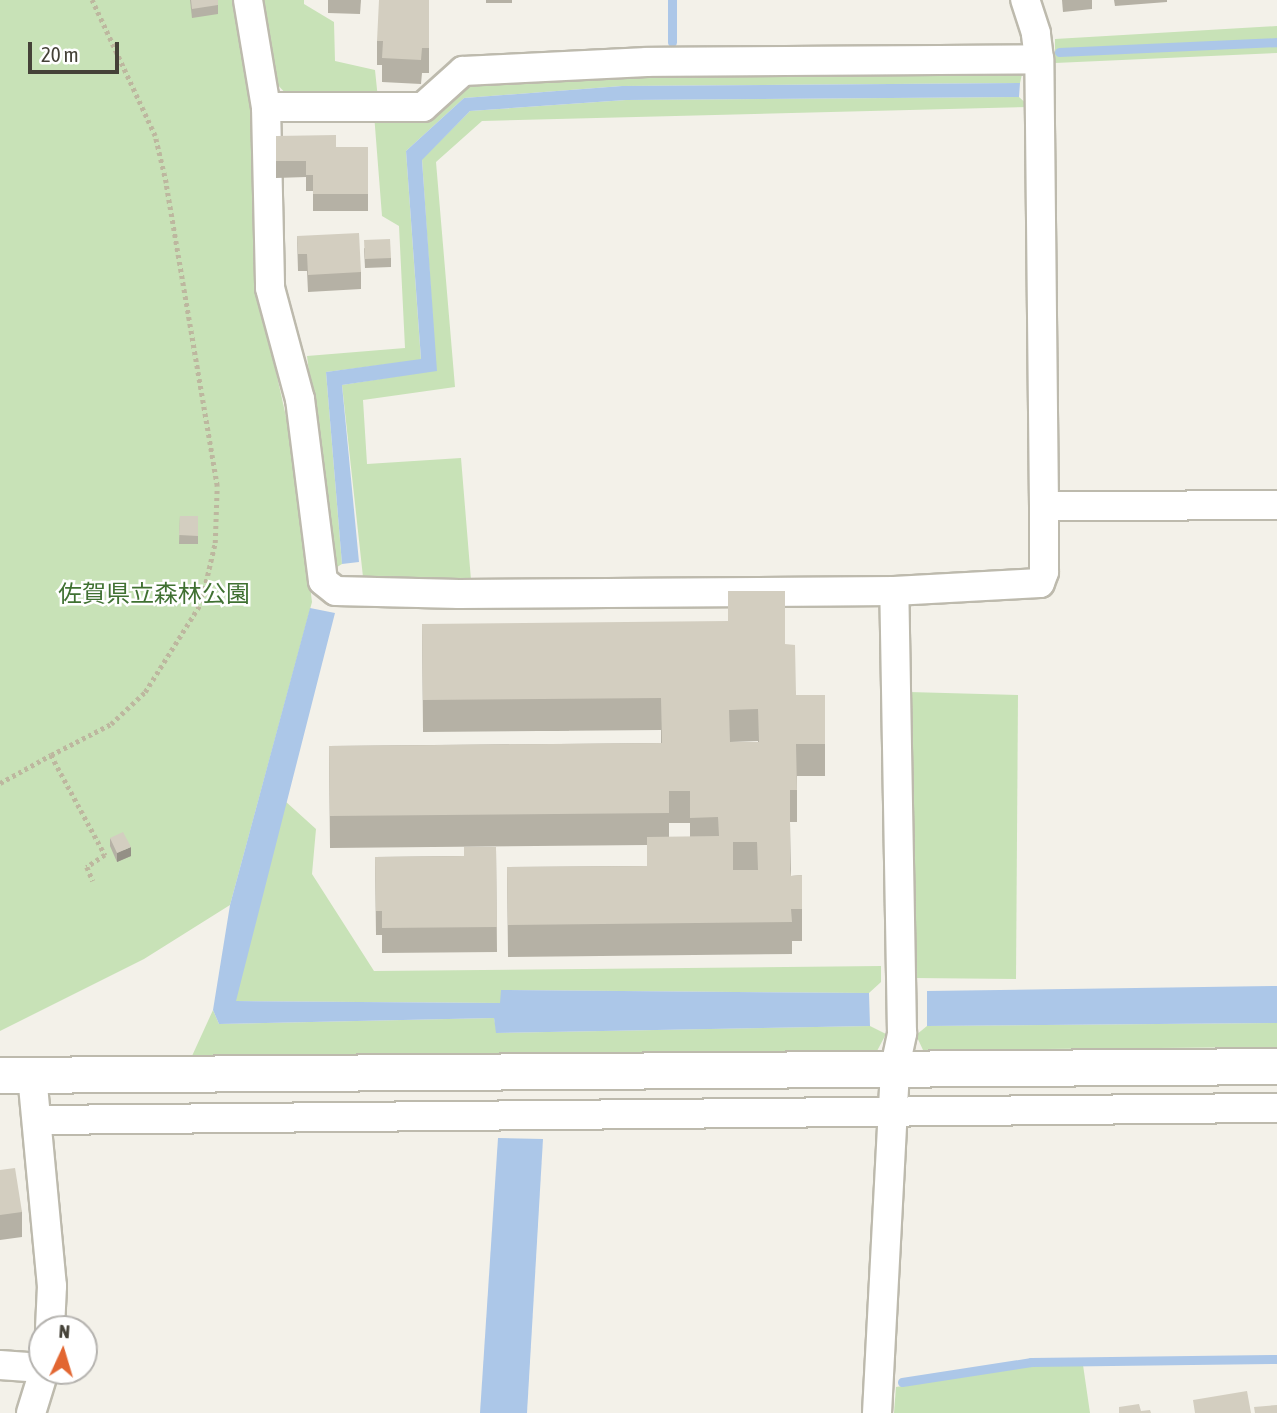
<!DOCTYPE html>
<meta charset="utf-8">
<style>
body{margin:0}
#map{position:relative;width:1277px;height:1413px;overflow:hidden;background:#f3f1e9;font-family:"Asap Condensed","Noto Sans JP",sans-serif}
div>[style]{position:absolute}
[style*='--x']{left:calc(var(--x)*1px);top:calc(var(--y)*1px);width:calc(var(--w)*1px);rotate:calc(var(--a)*1deg)}
.green>*{inset:0;background:#c8e2b7}
.water>*{inset:0;background:#acc7e8}
.stream>*{height:9px;margin:-4.5px;padding:0 4.5px;transform-origin:4.5px;border-radius:4.5px;background:#acc7e8}
.path>*{height:4.5px;margin-top:-2.25px;transform-origin:0;background:repeating-linear-gradient(90deg,#bdb79f 0 3.5px,transparent 0 7px)}
.roads{filter:drop-shadow(2px 0 #bdbaad) drop-shadow(-2px 0 #bdbaad) drop-shadow(0 2px #bdbaad) drop-shadow(0 -2px #bdbaad)}
.minor>*{height:28px;margin:-14px;padding:0 14px;transform-origin:14px;border-radius:14px;background:#fff}
.tertiary>*{height:35px;margin:-17.5px;padding:0 17.5px;transform-origin:17.5px;border-radius:17.5px;background:#fff}
.wall>*{inset:0;background:#b5b1a5}
.shaded-wall>*{inset:0;background:#949086}
.building>*{inset:0;background:#d3cec0}
span{translate:-50% -50%;white-space:nowrap;text-align:center;line-height:1.15;-webkit-text-stroke:5px #fff;paint-order:stroke}
.park-label{font-size:24px;color:#407132}
.north{position:absolute;left:28px;top:1315px;width:70px;height:70px;box-sizing:border-box;background:#fff;border:2px solid #b5b3af;border-radius:50%;rotate:4deg;font-size:19px;font-weight:700;line-height:28px;text-align:center;color:#454238}
.north::after{content:'';display:block;margin:auto;width:24px;height:32px;background:#e26631;clip-path:polygon(50% 0,100% 100%,50% 72%,0 100%)}
.scale{position:absolute;left:28px;top:42px;width:91px;height:32px;box-sizing:border-box;border:4px solid #454238;border-top:0;padding-left:9px;font-size:21px;line-height:24px;white-space:nowrap;color:#454238;-webkit-text-stroke:5px #fff;paint-order:stroke}
</style>
<div id="map">
<div class="green">
<i style="clip-path:polygon(0 0,241px 0,252px 65px,258px 291px,293px 448px,312px 602px,230px 905px,144px 959px,0 1031px)"></i>
<i style="clip-path:polygon(258px 0,304px 0,304px 4px,334px 22px,335px 61px,375px 70px,378px 99px,290px 98px,274px 81px)"></i>
<i style="clip-path:polygon(1277px 26px,1277px 53px,1055px 63px,1055px 39px)"></i>
<i style="clip-path:polygon(1023px 70px,1020px 83px,622px 86px,464px 98px,406px 151px,421px 360px,326px 372px,342px 564px,332px 570px,307px 356px,405px 348px,399px 226px,382px 216px,374px 114px,457px 84px,619px 72px)"></i>
<i style="clip-path:polygon(1019px 97px,1030px 107px,482px 121px,436px 162px,455px 387px,363px 400px,367px 464px,461px 458px,471px 580px,363px 577px,342px 385px,436px 370px,422px 159px,470px 111px,626px 100px)"></i>
<i style="clip-path:polygon(909px 692px,1018px 695px,1016px 979px,914px 978px)"></i>
<i style="clip-path:polygon(285px 801px,316px 829px,312px 874px,374px 971px,881px 966px,881px 982px,869px 993px,501px 990px,501px 1003px,235px 1001px)"></i>
<i style="clip-path:polygon(213px 1010px,219px 1024px,494px 1018px,497px 1033px,870px 1026px,886px 1034px,877px 1051px,192px 1056px)"></i>
<i style="clip-path:polygon(1277px 1023px,1277px 1047px,923px 1050px,916px 1035px,927px 1026px)"></i>
<i style="clip-path:polygon(1031px 1365px,1083px 1365px,1090px 1413px,894px 1413px,896px 1387px)"></i>
</div>
<div class="water">
<i style="clip-path:polygon(1020px 83px,1019px 97px,626px 100px,470px 111px,422px 160px,437px 371px,342px 385px,359px 562px,342px 564px,326px 372px,421px 359px,406px 151px,464px 98px,622px 86px)"></i>
<i style="clip-path:polygon(310px 608px,335px 613px,236px 1001px,500px 1003px,501px 990px,869px 993px,870px 1026px,496px 1033px,494px 1018px,219px 1024px,213px 1010px,230px 905px)"></i>
<i style="clip-path:polygon(1277px 986px,1277px 1023px,927px 1026px,927px 991px)"></i>
<i style="clip-path:polygon(498px 1138px,543px 1139px,527px 1413px,480px 1413px)"></i>
</div>
<div class="stream">
<i style="--x:672;--y:0;--w:42;--a:90"></i>
<i style="--x:1059;--y:52;--w:218;--a:-2.6"></i>
<i style="--x:902;--y:1382;--w:131;--a:-8.8"></i>
<i style="--x:1031;--y:1362;--w:246;--a:-0.7"></i>
</div>
<div class="path">
<i style="--x:51;--y:755;--w:68;--a:-27.3"></i>
<i style="--x:111;--y:724;--w:47;--a:-43.3"></i>
<i style="--x:145;--y:692;--w:105;--a:-57.8"></i>
<i style="--x:201;--y:603;--w:62;--a:-76.9"></i>
<i style="--x:215;--y:543;--w:57;--a:-88"></i>
<i style="--x:217;--y:486;--w:307;--a:-99.6"></i>
<i style="--x:166;--y:183;--w:48;--a:-103.2"></i>
<i style="--x:155;--y:136;--w:150;--a:-114.9"></i>
<i style="--x:0;--y:783;--w:58;--a:-28.8"></i>
<i style="--x:51;--y:755;--w:114;--a:61.6"></i>
<i style="--x:105;--y:855;--w:22;--a:146"></i>
<i style="--x:87;--y:867;--w:15;--a:67"></i>
</div>
<div class="roads">
<div class="minor">
<i style="--x:248;--y:0;--w:109;--a:80.5"></i>
<i style="--x:266;--y:107;--w:181;--a:88.7"></i>
<i style="--x:270;--y:288;--w:115;--a:74.9"></i>
<i style="--x:300;--y:399;--w:183;--a:82.8"></i>
<i style="--x:323;--y:581;--w:16;--a:38"></i>
<i style="--x:336;--y:591;--w:123;--a:1.4"></i>
<i style="--x:459;--y:594;--w:435;--a:-0.4"></i>
<i style="--x:894;--y:591;--w:146;--a:-3.1"></i>
<i style="--x:1040;--y:583;--w:12;--a:-70"></i>
<i style="--x:1044;--y:572;--w:66;--a:-90"></i>
<i style="--x:1044;--y:506;--w:447;--a:-90.6"></i>
<i style="--x:1039;--y:59;--w:26;--a:-97"></i>
<i style="--x:1036;--y:33;--w:35;--a:-108"></i>
<i style="--x:266;--y:107;--w:157;--a:0"></i>
<i style="--x:423;--y:107;--w:54;--a:-42"></i>
<i style="--x:463;--y:71;--w:184;--a:-2.8"></i>
<i style="--x:647;--y:62;--w:392;--a:-0.4"></i>
<i style="--x:1044;--y:506;--w:233;--a:-0.2"></i>
<i style="--x:32;--y:1075;--w:212;--a:84.6"></i>
<i style="--x:52;--y:1286;--w:43;--a:92.7"></i>
<i style="--x:39;--y:1120;--w:1238;--a:-0.56"></i>
<i style="--x:0;--y:1365;--w:42;--a:4.1"></i>
<i style="--x:31;--y:1413;--w:44;--a:-72.8"></i>
<i style="--x:877;--y:1413;--w:346;--a:-87"></i>
<i style="--x:895;--y:1067;--w:35;--a:-78"></i>
<i style="--x:902;--y:1033;--w:442;--a:-91"></i>
</div>
<div class="tertiary">
<i style="--x:0;--y:1075;--w:1277;--a:-0.4"></i>
</div>
</div>
<div class="wall">
<i style="clip-path:polygon(190px 0,218px 0,218px 14px,192px 18px)"></i>
<i style="clip-path:polygon(328px 0,361px 0,360px 14px,328px 13px)"></i>
<i style="clip-path:polygon(429px 0,429px 73px,422px 73px,421px 84px,382px 82px,382px 65px,377px 65px,377px 41px)"></i>
<i style="clip-path:polygon(486px 0,512px 0,512px 3px,486px 3px)"></i>
<i style="clip-path:polygon(1062px 0,1092px 0,1092px 9px,1063px 12px)"></i>
<i style="clip-path:polygon(1114px 0,1167px 0,1167px 2px,1115px 6px)"></i>
<i style="clip-path:polygon(276px 136px,336px 147px,368px 147px,368px 211px,313px 211px,313px 191px,306px 191px,306px 177px,276px 178px)"></i>
<i style="clip-path:polygon(297px 236px,361px 272px,361px 289px,308px 292px,307px 271px,298px 271px)"></i>
<i style="clip-path:polygon(364px 248px,391px 258px,391px 267px,365px 268px)"></i>
<i style="clip-path:polygon(180px 516px,198px 516px,198px 544px,179px 544px)"></i>
<i style="clip-path:polygon(evenodd,422px 624px,785px 644px,796px 695px,825px 695px,825px 776px,797px 776px,797px 822px,790px 822px,791px 876px,802px 875px,802px 941px,792px 941px,792px 954px,508px 957px,507px 867px,647px 866px,647px 845px,330px 848px,329px 746px,661px 743px,661px 730px,423px 732px,422px 624px,758px 741px,758px 742px,730px 742px,758px 741px,422px 624px,669px 823px,690px 823px,690px 837px,669px 837px,669px 823px)"></i>
<i style="clip-path:polygon(110px 838px,131px 856px,117px 862px,110px 846px)"></i>
<i style="clip-path:polygon(496px 847px,497px 952px,382px 953px,382px 935px,376px 935px,375px 857px,464px 856px)"></i>
<i style="clip-path:polygon(0 1170px,22px 1212px,22px 1237px,0 1240px)"></i>
</div>
<div class="shaded-wall">
<i style="clip-path:polygon(131px 847px,131px 856px,117px 862px,117px 853px)"></i>
</div>
<div class="building">
<i style="clip-path:polygon(191px 0,218px 0,218px 5px,192px 9px)"></i>
<i style="clip-path:polygon(379px 0,429px 0,429px 48px,422px 48px,421px 60px,382px 58px,383px 41px,377px 41px)"></i>
<i style="clip-path:polygon(336px 135px,336px 147px,368px 147px,368px 194px,313px 194px,313px 175px,306px 175px,306px 161px,276px 161px,276px 136px)"></i>
<i style="clip-path:polygon(359px 233px,361px 272px,308px 275px,307px 254px,298px 254px,297px 236px)"></i>
<i style="clip-path:polygon(390px 239px,391px 258px,365px 259px,364px 240px)"></i>
<i style="clip-path:polygon(180px 516px,198px 516px,198px 536px,179px 535px)"></i>
<i style="clip-path:polygon(evenodd,728px 591px,785px 591px,785px 644px,795px 645px,796px 695px,825px 695px,825px 744px,796px 744px,797px 790px,790px 790px,790px 869px,791px 876px,802px 875px,802px 909px,791px 909px,792px 922px,508px 925px,507px 867px,647px 866px,647px 837px,719px 836px,718px 817px,690px 818px,690px 791px,669px 791px,669px 813px,330px 816px,329px 746px,662px 743px,661px 698px,423px 700px,422px 624px,728px 621px,728px 591px,758px 709px,759px 742px,730px 742px,729px 710px,758px 709px,728px 591px,733px 842px,757px 842px,758px 870px,733px 870px,733px 842px)"></i>
<i style="clip-path:polygon(123px 832px,131px 847px,117px 853px,110px 838px)"></i>
<i style="clip-path:polygon(464px 847px,496px 847px,497px 927px,382px 928px,382px 911px,376px 911px,375px 857px,464px 856px)"></i>
<i style="clip-path:polygon(15px 1168px,22px 1212px,0 1215px,0 1170px)"></i>
<i style="clip-path:polygon(1247px 1391px,1251px 1413px,1195px 1413px,1193px 1400px)"></i>
<i style="clip-path:polygon(1139px 1404px,1141px 1411px,1150px 1410px,1151px 1413px,1119px 1413px,1119px 1407px)"></i>
<i style="clip-path:polygon(1277px 1405px,1277px 1413px,1255px 1413px,1254px 1407px)"></i>
</div>
<div class="park-label">
<span style="left:154px;top:594px">佐賀県立森林公園</span>
</div>
<div class="north">N</div>
<div class="scale">20 m</div>
</div>
